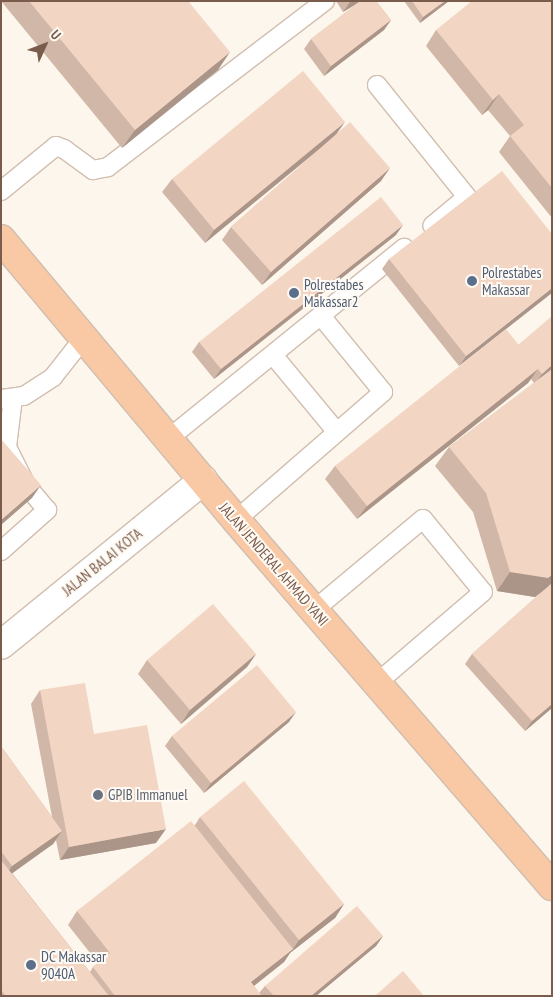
<!DOCTYPE html>
<style>
body{margin:0}
#map{position:relative;width:553px;height:997px;overflow:hidden;background:#fdf6ec;font-family:"PT Sans Narrow",sans-serif}
div>[style]{position:absolute}
[style*='--x']{left:calc(var(--x)*1px);top:calc(var(--y)*1px);width:calc(var(--w)*1px);rotate:calc(var(--a)*1deg)}
.roads{filter:drop-shadow(1px 0 #d1beb0) drop-shadow(-1px 0 #d1beb0) drop-shadow(0 1px #d1beb0) drop-shadow(0 -1px #d1beb0)}
.service>*{height:18px;margin:-9px;padding:0 9px;transform-origin:9px;border-radius:9px;background:#fff}
.tertiary>*{height:28px;margin:-14px;padding:0 14px;transform-origin:14px;border-radius:14px;background:#fff}
.trunk>*{height:28px;margin:-14px;padding:0 14px;transform-origin:14px;border-radius:14px;background:#f9c8a4}
.wall>*{inset:0;background:#d1b7a8}
.shaded-wall>*{inset:0;background:#aa9588}
.building>*{inset:0;background:#f3d5c3}
.dots>*{width:14px;height:14px;translate:-50% -50%;box-sizing:border-box;border:2px solid #fffaf3;border-radius:50%}
span{translate:-50% -50%;white-space:nowrap;text-align:center;line-height:1.15;-webkit-text-stroke:4px #fffaf3;paint-order:stroke}
.service-label{font-size:15px;color:#4e5e75}
.left{translate:0 -50%;text-align:left}
.street-label{font-size:15px;color:#7a5c4d}
.worship-label{font-size:15px;color:#5b616d}
.frame{position:absolute;inset:0;border:2px solid #7a5c4d;pointer-events:none}
.north{position:absolute;left:20px;top:20px;width:50px;height:50px;-webkit-text-stroke:4px #fffaf3;paint-order:stroke;rotate:47deg;font-size:14px;font-weight:700;line-height:20px;text-align:center;color:#7a5c4d}
.north::after{content:'';display:block;margin:auto;width:18px;height:22px;background:#7a5c4d;clip-path:polygon(50% 0,100% 100%,50% 72%,0 100%)}
</style>
<div id="map">
<div class="roads">
<div class="service">
<i style="--x:377;--y:85;--w:144;--a:51.2"></i>
<i style="--x:467;--y:197;--w:45;--a:140.4"></i>
<i style="--x:1;--y:191;--w:71;--a:-39.3"></i>
<i style="--x:56;--y:146;--w:9;--a:21"></i>
<i style="--x:64;--y:149;--w:36;--a:36"></i>
<i style="--x:93;--y:170;--w:15;--a:-11"></i>
<i style="--x:108;--y:167;--w:273;--a:-37.4"></i>
<i style="--x:273;--y:355;--w:99;--a:50.3"></i>
<i style="--x:2;--y:399;--w:22;--a:-8"></i>
<i style="--x:24;--y:396;--w:35;--a:-33"></i>
<i style="--x:53;--y:377;--w:48;--a:-51.7"></i>
<i style="--x:168;--y:439;--w:304;--a:-39"></i>
<i style="--x:236;--y:520;--w:195;--a:-41"></i>
<i style="--x:383;--y:392;--w:98;--a:-129.2"></i>
<i style="--x:1;--y:551;--w:62;--a:-41.7"></i>
<i style="--x:47;--y:510;--w:33;--a:-130"></i>
<i style="--x:26;--y:485;--w:42;--a:-116.6"></i>
<i style="--x:7;--y:447;--w:49;--a:-83"></i>
<i style="--x:314;--y:610;--w:142;--a:-39.9"></i>
<i style="--x:423;--y:519;--w:94;--a:50.6"></i>
<i style="--x:483;--y:592;--w:140;--a:139.4"></i>
</div>
<div class="tertiary">
<i style="--x:1;--y:645;--w:261;--a:-39.2"></i>
</div>
<div class="trunk">
<i style="--x:1;--y:239;--w:366;--a:50.1"></i>
<i style="--x:236;--y:520;--w:484;--a:49.2"></i>
</div>
</div>
<div class="wall">
<i style="clip-path:polygon(1px 1px,188px 1px,218px 70px,122px 148px)"></i>
<i style="clip-path:polygon(336px 1px,376px 1px,391px 20px,384px 30px,324px 76px,304px 49px,311px 39px,357px 4px,343px 12px)"></i>
<i style="clip-path:polygon(404px 1px,449px 1px,420px 23px)"></i>
<i style="clip-path:polygon(552px 1px,552px 218px,499px 152px,510px 136px,488px 110px,482px 115px,426px 46px,436px 30px)"></i>
<i style="clip-path:polygon(337px 133px,381px 181px,262px 285px,222px 240px,231px 227px,321px 148px,205px 243px,162px 192px,172px 179px)"></i>
<i style="clip-path:polygon(552px 234px,459px 366px,382px 269px,389px 259px)"></i>
<i style="clip-path:polygon(396px 235px,214px 379px,192px 352px,199px 342px)"></i>
<i style="clip-path:polygon(518px 345px,552px 369px,552px 708px,525px 731px,465px 664px,472px 654px,544px 590px,535px 597px,497px 591px,473px 512px,435px 466px,449px 447px,534px 383px,531px 379px,528px 383px,357px 519px,325px 479px,335px 466px)"></i>
<i style="clip-path:polygon(256px 654px,247px 667px,181px 724px,138px 674px,147px 660px)"></i>
<i style="clip-path:polygon(40px 690px,94px 734px,156px 843px,60px 860px,56px 840px,53px 844px,12px 873px,90px 972px,93px 967px,98px 963px,68px 925px,77px 911px,195px 825px,200px 817px,344px 904px,335px 918px,290px 953px,284px 962px,254px 986px,259px 993px,265px 986px,383px 936px,376px 946px,316px 996px,1px 996px,1px 746px,52px 817px,31px 704px)"></i>
<i style="clip-path:polygon(289px 722px,204px 793px,165px 746px,172px 736px)"></i>
</div>
<div class="shaded-wall">
<i style="clip-path:polygon(352px 1px,361px 1px,343px 12px,350px 2px)"></i>
<i style="clip-path:polygon(445px 1px,449px 1px,420px 23px,423px 17px)"></i>
<i style="clip-path:polygon(391px 20px,384px 30px,324px 76px,331px 66px)"></i>
<i style="clip-path:polygon(230px 52px,218px 70px,122px 148px,135px 130px)"></i>
<i style="clip-path:polygon(499px 94px,488px 110px,482px 115px,493px 100px)"></i>
<i style="clip-path:polygon(345px 122px,335px 136px,205px 243px,214px 230px)"></i>
<i style="clip-path:polygon(390px 168px,381px 181px,262px 285px,271px 272px)"></i>
<i style="clip-path:polygon(403px 225px,396px 235px,214px 379px,221px 369px)"></i>
<i style="clip-path:polygon(552px 288px,552px 293px,459px 366px,466px 356px)"></i>
<i style="clip-path:polygon(552px 365px,552px 369px,535px 384px,542px 374px)"></i>
<i style="clip-path:polygon(538px 369px,528px 383px,357px 519px,367px 506px)"></i>
<i style="clip-path:polygon(41px 485px,32px 498px,1px 525px,1px 520px)"></i>
<i style="clip-path:polygon(510px 572px,552px 575px,552px 584px,535px 597px,497px 591px)"></i>
<i style="clip-path:polygon(256px 654px,247px 667px,181px 724px,190px 710px)"></i>
<i style="clip-path:polygon(552px 704px,552px 708px,525px 731px,532px 721px)"></i>
<i style="clip-path:polygon(296px 712px,289px 722px,204px 793px,211px 783px)"></i>
<i style="clip-path:polygon(166px 829px,156px 843px,60px 860px,69px 847px)"></i>
<i style="clip-path:polygon(62px 831px,53px 844px,3px 880px,12px 866px)"></i>
<i style="clip-path:polygon(344px 904px,335px 918px,290px 953px,284px 962px,241px 996px,251px 982px,293px 949px,299px 940px)"></i>
<i style="clip-path:polygon(383px 936px,376px 946px,316px 996px,311px 996px)"></i>
</div>
<div class="building">
<i style="clip-path:polygon(29px 1px,188px 1px,230px 52px,135px 130px)"></i>
<i style="clip-path:polygon(360px 1px,376px 1px,391px 20px,331px 66px,311px 39px)"></i>
<i style="clip-path:polygon(412px 1px,445px 1px,423px 17px)"></i>
<i style="clip-path:polygon(472px 1px,552px 1px,552px 49px,550px 50px,552px 51px,552px 188px,510px 136px,524px 125px,499px 94px,493px 100px,436px 30px)"></i>
<i style="clip-path:polygon(303px 71px,345px 122px,214px 230px,172px 179px)"></i>
<i style="clip-path:polygon(350px 122px,390px 168px,271px 272px,231px 227px)"></i>
<i style="clip-path:polygon(502px 171px,552px 234px,552px 288px,466px 356px,389px 259px)"></i>
<i style="clip-path:polygon(381px 197px,403px 225px,221px 369px,199px 342px)"></i>
<i style="clip-path:polygon(552px 316px,552px 365px,542px 374px,518px 345px)"></i>
<i style="clip-path:polygon(506px 329px,538px 369px,367px 506px,335px 466px)"></i>
<i style="clip-path:polygon(552px 369px,552px 575px,548px 578px,510px 572px,486px 493px,449px 447px)"></i>
<i style="clip-path:polygon(1px 439px,41px 485px,1px 520px)"></i>
<i style="clip-path:polygon(552px 583px,552px 704px,532px 721px,472px 654px)"></i>
<i style="clip-path:polygon(213px 604px,256px 654px,190px 710px,147px 660px)"></i>
<i style="clip-path:polygon(257px 665px,296px 712px,211px 783px,172px 736px)"></i>
<i style="clip-path:polygon(85px 683px,94px 734px,147px 725px,166px 829px,69px 847px,40px 690px)"></i>
<i style="clip-path:polygon(1px 746px,62px 831px,12px 866px,1px 851px)"></i>
<i style="clip-path:polygon(244px 781px,344px 904px,299px 940px,200px 817px)"></i>
<i style="clip-path:polygon(191px 821px,293px 949px,251px 982px,262px 996px,115px 996px,93px 967px,110px 953px,77px 911px)"></i>
<i style="clip-path:polygon(1px 860px,109px 996px,6px 996px,1px 990px)"></i>
<i style="clip-path:polygon(357px 906px,383px 936px,311px 996px,274px 996px,265px 986px)"></i>
<i style="clip-path:polygon(403px 971px,424px 996px,375px 996px)"></i>
</div>
<div class="dots">
<i style="left:472px;top:281px;background:#5c6f8a"></i>
<i style="left:294px;top:293px;background:#5c6f8a"></i>
<i style="left:98px;top:795px;background:#6b7280"></i>
<i style="left:31px;top:965px;background:#5c6f8a"></i>
</div>
<div class="service-label">
<span class="left" style="left:482px;top:281px">Polrestabes<br>Makassar</span>
<span class="left" style="left:304px;top:293px">Polrestabes<br>Makassar2</span>
<span class="left" style="left:41px;top:965px">DC Makassar<br>9040A</span>
</div>
<div class="street-label">
<span style="left:102px;top:562px;rotate:-39deg">JALAN BALAI KOTA</span>
<span style="left:274px;top:564px;rotate:49deg">JALAN JENDERAL AHMAD YANI</span>
</div>
<div class="worship-label">
<span class="left" style="left:108px;top:795px">GPIB Immanuel</span>
</div>
<div class="frame"></div>
<div class="north">U</div>
</div>
